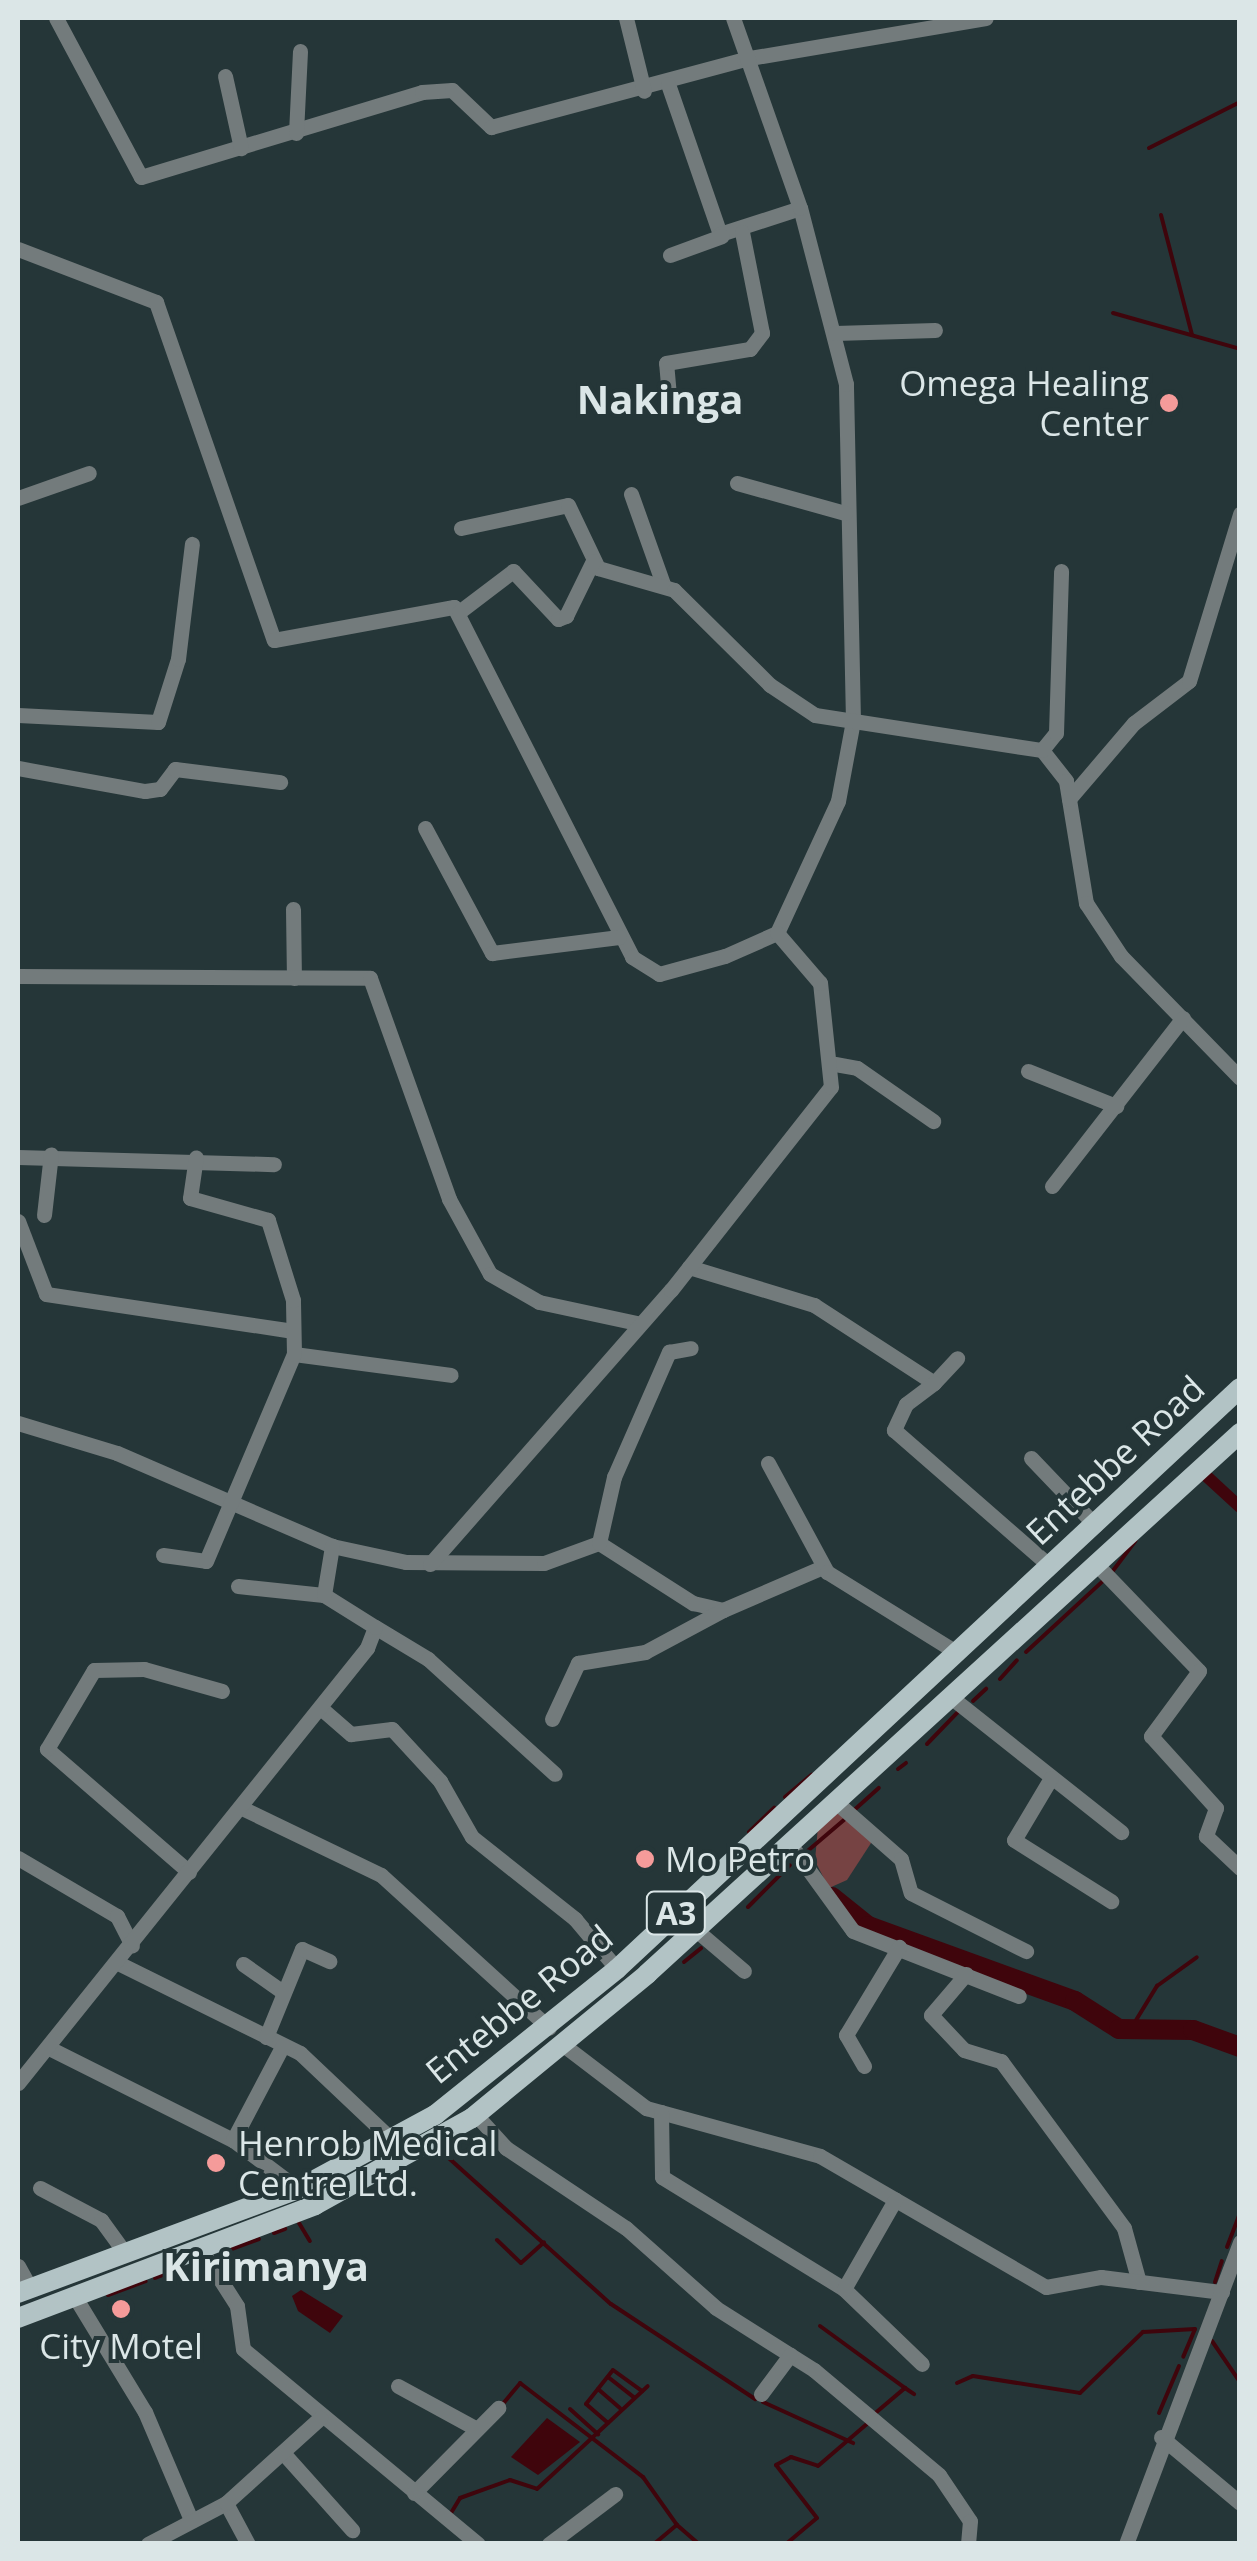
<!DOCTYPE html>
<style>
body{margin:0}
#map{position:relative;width:1257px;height:2561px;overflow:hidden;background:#253638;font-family:"Open Sans",sans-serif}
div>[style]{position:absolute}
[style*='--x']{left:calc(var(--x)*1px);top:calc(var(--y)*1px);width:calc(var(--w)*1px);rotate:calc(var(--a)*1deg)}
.green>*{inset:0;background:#764343}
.water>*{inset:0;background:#3f050c}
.stream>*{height:4px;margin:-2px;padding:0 2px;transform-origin:2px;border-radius:2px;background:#3f050c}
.canal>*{height:12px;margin:-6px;padding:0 6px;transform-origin:6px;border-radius:6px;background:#3f050c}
.river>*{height:20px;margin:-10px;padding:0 10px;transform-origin:10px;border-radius:10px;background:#3f050c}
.minor>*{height:15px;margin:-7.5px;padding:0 7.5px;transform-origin:7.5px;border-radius:7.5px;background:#737b7c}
.major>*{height:20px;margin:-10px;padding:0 10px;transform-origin:10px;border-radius:10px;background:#b2c3c5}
.dots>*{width:28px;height:28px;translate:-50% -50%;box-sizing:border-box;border:5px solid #253638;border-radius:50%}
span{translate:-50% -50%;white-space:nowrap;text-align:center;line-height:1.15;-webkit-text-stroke:8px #253638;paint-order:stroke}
.shield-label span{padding:2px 8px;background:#253638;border:2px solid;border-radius:8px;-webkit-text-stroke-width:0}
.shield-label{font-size:32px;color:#dbe6e7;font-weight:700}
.poi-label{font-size:35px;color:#dbe6e7}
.right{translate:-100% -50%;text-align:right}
.left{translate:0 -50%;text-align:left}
.street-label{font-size:35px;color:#dbe6e7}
.quarter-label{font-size:40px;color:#dbe6e7;font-weight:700}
.frame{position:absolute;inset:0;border:20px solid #dbe6e7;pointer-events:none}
</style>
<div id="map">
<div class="green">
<i style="clip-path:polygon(844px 1805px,873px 1840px,847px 1880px,829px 1888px,815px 1861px,818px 1826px)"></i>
</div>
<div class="water">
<i style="clip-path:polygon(301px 2290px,343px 2316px,330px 2333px,298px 2311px,292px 2296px)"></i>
<i style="clip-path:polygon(547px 2418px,580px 2442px,538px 2475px,511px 2457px)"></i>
</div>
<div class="stream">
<i style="--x:1149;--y:148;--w:102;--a:-26.8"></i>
<i style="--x:1161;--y:215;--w:124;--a:75.5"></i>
<i style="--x:1113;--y:313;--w:132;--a:15.8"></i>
<i style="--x:1112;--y:1572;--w:39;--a:-53"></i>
<i style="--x:1026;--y:1652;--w:106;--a:-42.7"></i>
<i style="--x:1000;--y:1679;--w:25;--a:-48"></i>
<i style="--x:973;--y:1701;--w:18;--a:-43"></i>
<i style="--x:927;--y:1744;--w:46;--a:-45.9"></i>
<i style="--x:898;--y:1769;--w:10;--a:-37"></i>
<i style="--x:785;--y:1797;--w:35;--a:-40"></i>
<i style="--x:852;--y:1812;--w:36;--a:-42"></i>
<i style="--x:749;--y:1832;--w:35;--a:-44"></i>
<i style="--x:804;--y:1854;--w:54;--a:-40.5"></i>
<i style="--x:748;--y:1907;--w:59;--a:-45"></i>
<i style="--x:684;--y:1962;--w:22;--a:-39"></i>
<i style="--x:1130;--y:2030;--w:52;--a:-58.5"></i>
<i style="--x:1157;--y:1986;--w:49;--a:-35.9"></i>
<i style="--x:442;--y:2152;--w:227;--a:42"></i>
<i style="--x:611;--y:2304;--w:173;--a:33.4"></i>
<i style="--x:299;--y:2223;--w:21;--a:59"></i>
<i style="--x:274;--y:2233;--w:12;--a:-20"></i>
<i style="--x:497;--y:2240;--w:33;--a:44"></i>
<i style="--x:521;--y:2263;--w:31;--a:-42"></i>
<i style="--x:1227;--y:2247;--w:34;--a:-69"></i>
<i style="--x:226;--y:2251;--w:35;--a:-20"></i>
<i style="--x:155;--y:2278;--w:19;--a:-21"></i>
<i style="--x:1215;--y:2282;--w:22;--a:-72"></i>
<i style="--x:108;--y:2295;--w:40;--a:-20.2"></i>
<i style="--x:820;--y:2326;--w:105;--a:36.1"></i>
<i style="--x:1212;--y:2341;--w:50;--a:55.7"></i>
<i style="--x:608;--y:2377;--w:33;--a:38"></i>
<i style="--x:957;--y:2383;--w:17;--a:-24"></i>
<i style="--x:973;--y:2376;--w:108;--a:9"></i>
<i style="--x:1080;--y:2393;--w:88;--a:-44.1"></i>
<i style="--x:1143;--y:2332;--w:52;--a:-3.3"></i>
<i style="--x:1195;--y:2329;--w:30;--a:113"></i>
<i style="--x:598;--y:2389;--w:29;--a:41"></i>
<i style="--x:763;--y:2402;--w:99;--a:24.5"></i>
<i style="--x:501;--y:2406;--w:30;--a:-50"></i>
<i style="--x:520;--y:2383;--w:155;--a:37.4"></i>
<i style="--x:643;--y:2477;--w:59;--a:54.7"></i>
<i style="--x:570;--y:2409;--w:38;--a:42"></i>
<i style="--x:1159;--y:2413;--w:51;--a:-66.9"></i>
<i style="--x:873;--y:2415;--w:42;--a:-40.2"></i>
<i style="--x:905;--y:2388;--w:11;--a:34"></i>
<i style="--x:608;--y:2423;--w:29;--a:-139"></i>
<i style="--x:586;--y:2404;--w:43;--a:-51.5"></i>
<i style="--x:613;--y:2370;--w:36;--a:36"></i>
<i style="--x:451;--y:2513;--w:17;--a:-59"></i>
<i style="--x:460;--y:2498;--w:53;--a:-19.8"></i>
<i style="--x:510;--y:2480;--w:28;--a:18"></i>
<i style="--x:537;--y:2489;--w:151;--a:-42.9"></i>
<i style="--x:654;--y:2544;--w:30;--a:-40"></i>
<i style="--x:677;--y:2525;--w:29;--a:41"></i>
<i style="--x:786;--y:2544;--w:40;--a:-40"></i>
<i style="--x:817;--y:2518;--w:67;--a:-127.7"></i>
<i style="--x:776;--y:2465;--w:17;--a:-28"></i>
<i style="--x:791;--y:2457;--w:28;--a:18"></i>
<i style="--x:818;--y:2466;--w:66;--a:-40.7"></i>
</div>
<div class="canal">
<i style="--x:1203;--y:1473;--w:50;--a:42.6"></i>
</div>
<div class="river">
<i style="--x:832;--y:1897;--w:46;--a:38.9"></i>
<i style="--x:868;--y:1926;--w:220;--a:19.9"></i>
<i style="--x:1075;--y:2001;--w:52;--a:32.5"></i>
<i style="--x:1119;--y:2029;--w:74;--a:0.8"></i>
<i style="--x:1193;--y:2030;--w:50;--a:19.9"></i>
</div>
<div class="minor">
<i style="--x:56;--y:18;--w:180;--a:61.9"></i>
<i style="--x:141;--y:177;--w:294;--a:-16.8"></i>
<i style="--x:422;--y:92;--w:30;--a:-4"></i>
<i style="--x:452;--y:90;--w:54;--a:43.5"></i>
<i style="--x:491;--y:127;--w:262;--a:-15"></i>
<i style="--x:744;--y:59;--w:245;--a:-9.6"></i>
<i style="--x:626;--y:18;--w:75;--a:76.1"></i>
<i style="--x:225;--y:76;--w:74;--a:77.5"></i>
<i style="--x:668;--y:84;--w:159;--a:70.9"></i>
<i style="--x:720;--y:234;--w:84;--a:-18"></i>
<i style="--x:296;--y:133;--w:82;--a:-87.2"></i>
<i style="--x:18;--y:249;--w:148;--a:21"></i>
<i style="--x:156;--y:302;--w:358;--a:70.8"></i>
<i style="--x:274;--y:640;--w:183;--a:-10.4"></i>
<i style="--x:454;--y:607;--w:393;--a:63"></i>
<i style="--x:632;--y:957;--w:32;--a:32"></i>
<i style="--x:659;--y:974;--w:68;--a:-15.3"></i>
<i style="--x:725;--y:956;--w:57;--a:-23.9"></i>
<i style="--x:777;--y:933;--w:145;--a:-65.2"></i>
<i style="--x:838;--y:801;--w:81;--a:-79.4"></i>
<i style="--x:853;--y:721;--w:337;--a:-91.2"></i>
<i style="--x:846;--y:384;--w:182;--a:-104.6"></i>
<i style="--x:800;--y:208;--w:201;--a:-109.4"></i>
<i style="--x:670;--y:255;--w:55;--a:-20.1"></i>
<i style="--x:835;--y:333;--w:100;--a:-1.7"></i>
<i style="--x:669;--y:396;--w:33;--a:-95"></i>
<i style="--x:666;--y:363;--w:85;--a:-9.5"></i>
<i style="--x:750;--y:349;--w:20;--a:-53"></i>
<i style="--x:762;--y:333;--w:103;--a:-101.2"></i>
<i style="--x:737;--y:483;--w:112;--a:15.5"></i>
<i style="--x:631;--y:494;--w:96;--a:70.4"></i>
<i style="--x:18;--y:498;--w:75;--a:-19.4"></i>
<i style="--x:461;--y:528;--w:109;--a:-12.1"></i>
<i style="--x:568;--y:505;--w:70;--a:64.5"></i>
<i style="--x:598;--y:568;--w:79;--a:16.1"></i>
<i style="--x:674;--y:590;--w:135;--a:44.7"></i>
<i style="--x:770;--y:685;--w:54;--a:33.7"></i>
<i style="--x:815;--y:715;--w:230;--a:8.8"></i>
<i style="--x:1042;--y:750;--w:39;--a:52"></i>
<i style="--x:1066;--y:781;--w:124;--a:80.7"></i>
<i style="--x:1086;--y:903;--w:64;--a:56.6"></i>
<i style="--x:1121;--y:956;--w:170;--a:45.7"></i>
<i style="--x:459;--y:612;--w:68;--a:-37.2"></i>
<i style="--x:513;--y:571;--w:66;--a:46.8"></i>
<i style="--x:558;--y:619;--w:9;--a:-21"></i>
<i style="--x:566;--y:616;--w:61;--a:-63.9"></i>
<i style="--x:18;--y:715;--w:140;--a:2.9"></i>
<i style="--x:158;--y:722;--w:66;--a:-72.4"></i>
<i style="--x:178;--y:659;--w:116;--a:-83.1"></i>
<i style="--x:1042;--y:750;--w:22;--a:-51"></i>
<i style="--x:1056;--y:733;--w:162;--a:-88.2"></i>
<i style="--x:18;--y:768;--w:129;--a:10.3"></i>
<i style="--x:145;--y:791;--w:15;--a:-8"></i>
<i style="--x:160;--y:789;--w:25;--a:-53"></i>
<i style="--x:175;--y:769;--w:106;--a:7.1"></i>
<i style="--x:1069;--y:799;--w:100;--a:-49.5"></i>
<i style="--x:1134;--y:723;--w:69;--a:-37.4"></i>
<i style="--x:1189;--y:681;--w:175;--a:-73"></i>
<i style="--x:425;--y:828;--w:142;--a:61.8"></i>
<i style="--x:492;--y:953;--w:128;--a:-7.2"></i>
<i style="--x:293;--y:909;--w:69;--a:89.2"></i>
<i style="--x:18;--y:976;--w:352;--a:0.3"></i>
<i style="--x:370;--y:978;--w:235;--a:70.3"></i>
<i style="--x:449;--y:1199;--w:85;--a:61.3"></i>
<i style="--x:490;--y:1274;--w:56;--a:29.7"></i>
<i style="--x:539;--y:1302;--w:100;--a:12.1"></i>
<i style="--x:835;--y:1064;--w:22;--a:10"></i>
<i style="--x:857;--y:1068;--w:93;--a:34.9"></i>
<i style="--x:1028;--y:1071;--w:95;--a:21.7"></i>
<i style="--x:18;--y:1157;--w:256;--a:1.6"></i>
<i style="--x:1052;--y:1186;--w:213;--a:-52.1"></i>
<i style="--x:44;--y:1215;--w:61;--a:-83.5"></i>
<i style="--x:18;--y:1221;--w:78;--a:69"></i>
<i style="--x:46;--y:1294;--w:245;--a:8.5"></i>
<i style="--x:689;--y:1267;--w:131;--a:16.9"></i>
<i style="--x:814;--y:1305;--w:143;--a:33"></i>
<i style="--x:934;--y:1383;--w:34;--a:-47"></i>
<i style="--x:294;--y:1354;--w:158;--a:7.6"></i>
<i style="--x:934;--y:1383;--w:35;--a:143"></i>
<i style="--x:906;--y:1404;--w:29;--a:115"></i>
<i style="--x:894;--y:1430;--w:207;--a:41.1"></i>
<i style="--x:18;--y:1423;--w:103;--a:16.9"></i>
<i style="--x:117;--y:1453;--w:234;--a:23.4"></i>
<i style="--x:332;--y:1546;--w:76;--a:12.2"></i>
<i style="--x:406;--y:1562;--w:138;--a:0.4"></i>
<i style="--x:544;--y:1563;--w:59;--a:-20"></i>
<i style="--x:599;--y:1543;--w:112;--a:32.6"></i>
<i style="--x:693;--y:1603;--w:31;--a:13"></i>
<i style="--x:723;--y:1610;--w:109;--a:-23.3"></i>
<i style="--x:1031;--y:1458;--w:93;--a:46.3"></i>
<i style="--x:768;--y:1463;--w:124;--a:61.6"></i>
<i style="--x:827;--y:1572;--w:152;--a:31.8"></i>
<i style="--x:599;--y:1543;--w:68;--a:-77.2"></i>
<i style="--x:614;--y:1477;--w:137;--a:-66.3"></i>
<i style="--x:669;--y:1352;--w:22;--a:-10"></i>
<i style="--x:163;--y:1555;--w:43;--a:7.9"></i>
<i style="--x:206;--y:1561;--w:225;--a:-67"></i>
<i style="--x:294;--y:1354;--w:54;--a:-91.1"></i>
<i style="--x:293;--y:1300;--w:84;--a:-107.4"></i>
<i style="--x:268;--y:1220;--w:81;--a:-164.2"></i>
<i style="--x:190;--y:1198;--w:41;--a:-81.7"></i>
<i style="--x:430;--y:1564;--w:365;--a:-48.7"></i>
<i style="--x:671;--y:1290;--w:258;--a:-51.8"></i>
<i style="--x:831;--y:1087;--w:105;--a:-96"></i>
<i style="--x:820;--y:983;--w:66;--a:-130.7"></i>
<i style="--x:1097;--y:1565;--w:147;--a:46.1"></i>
<i style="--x:1199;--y:1671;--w:81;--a:126.4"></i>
<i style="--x:1151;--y:1736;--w:97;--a:47.9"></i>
<i style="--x:1216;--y:1808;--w:30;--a:110"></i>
<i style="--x:1206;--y:1836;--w:47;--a:43.3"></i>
<i style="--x:238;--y:1586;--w:86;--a:6"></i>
<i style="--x:375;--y:1627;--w:62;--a:31.1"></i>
<i style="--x:428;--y:1659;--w:171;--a:42.2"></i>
<i style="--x:952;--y:1698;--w:216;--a:38.4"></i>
<i style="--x:323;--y:1710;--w:37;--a:41"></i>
<i style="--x:351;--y:1734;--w:41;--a:-7"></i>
<i style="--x:392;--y:1729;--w:71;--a:47.3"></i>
<i style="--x:440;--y:1781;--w:64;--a:60.3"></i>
<i style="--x:472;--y:1837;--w:132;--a:38.5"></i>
<i style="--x:575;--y:1919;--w:65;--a:50"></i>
<i style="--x:552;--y:1719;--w:62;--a:-65.1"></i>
<i style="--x:578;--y:1663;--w:68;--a:-9.3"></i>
<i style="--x:645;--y:1652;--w:89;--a:-28.3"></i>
<i style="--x:1051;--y:1778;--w:72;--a:120.8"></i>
<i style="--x:1014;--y:1840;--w:115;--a:32.2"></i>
<i style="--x:837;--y:1803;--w:85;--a:41.2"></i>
<i style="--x:901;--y:1859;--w:35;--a:74"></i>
<i style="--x:911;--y:1893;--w:129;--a:26.8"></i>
<i style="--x:244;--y:1809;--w:152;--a:25.7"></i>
<i style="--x:381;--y:1875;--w:227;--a:42.3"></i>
<i style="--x:790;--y:1844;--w:107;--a:54.1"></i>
<i style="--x:853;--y:1931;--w:178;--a:21.4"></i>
<i style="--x:18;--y:1858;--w:115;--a:30.4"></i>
<i style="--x:117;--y:1916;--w:33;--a:63"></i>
<i style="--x:189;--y:1872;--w:188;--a:-139.1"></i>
<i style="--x:47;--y:1749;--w:92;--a:-59.3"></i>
<i style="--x:94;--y:1670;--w:50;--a:-1.1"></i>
<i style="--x:144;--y:1669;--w:81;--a:15.8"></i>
<i style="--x:696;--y:1930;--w:63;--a:40.5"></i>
<i style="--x:118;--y:1963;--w:203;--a:26.3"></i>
<i style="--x:300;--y:2053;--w:128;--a:43.4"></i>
<i style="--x:243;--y:1964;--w:45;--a:35.1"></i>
<i style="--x:966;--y:1974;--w:54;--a:130.5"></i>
<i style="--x:931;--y:2015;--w:48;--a:46.7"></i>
<i style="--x:964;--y:2050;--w:39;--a:17"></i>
<i style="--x:1001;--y:2061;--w:207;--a:53.6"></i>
<i style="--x:1124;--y:2228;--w:56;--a:74.5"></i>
<i style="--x:266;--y:2037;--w:95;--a:-67.8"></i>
<i style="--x:302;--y:1949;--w:30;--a:24"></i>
<i style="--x:566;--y:2047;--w:101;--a:37.3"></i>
<i style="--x:646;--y:2108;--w:180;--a:15.4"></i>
<i style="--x:820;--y:2156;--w:261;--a:30.1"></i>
<i style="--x:1046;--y:2287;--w:56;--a:-10.3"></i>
<i style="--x:1101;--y:2277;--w:122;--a:7.1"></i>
<i style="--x:49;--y:2048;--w:206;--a:26.6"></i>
<i style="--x:233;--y:2140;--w:81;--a:37"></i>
<i style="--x:864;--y:2066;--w:36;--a:-120"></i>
<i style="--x:846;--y:2035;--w:103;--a:-58.9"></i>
<i style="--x:18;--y:2083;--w:558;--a:-51.26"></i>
<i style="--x:367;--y:1648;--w:22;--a:-69"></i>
<i style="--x:375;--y:1627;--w:60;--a:-147.9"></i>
<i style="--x:324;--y:1595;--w:50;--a:-80.7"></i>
<i style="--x:661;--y:2112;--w:65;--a:89.1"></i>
<i style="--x:662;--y:2177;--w:214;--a:31.6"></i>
<i style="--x:844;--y:2289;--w:108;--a:43.9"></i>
<i style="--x:476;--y:2115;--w:45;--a:47.7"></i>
<i style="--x:506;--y:2148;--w:144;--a:33.7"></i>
<i style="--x:626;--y:2228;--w:120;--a:41.6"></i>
<i style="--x:716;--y:2308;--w:116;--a:32.3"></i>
<i style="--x:814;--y:2370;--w:163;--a:40"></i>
<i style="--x:939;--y:2475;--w:55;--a:56"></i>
<i style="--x:970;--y:2521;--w:23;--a:95"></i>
<i style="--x:233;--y:2140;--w:107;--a:-62.2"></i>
<i style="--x:40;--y:2188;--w:69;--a:27.7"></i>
<i style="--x:101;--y:2220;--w:41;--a:54"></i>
<i style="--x:202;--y:2251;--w:65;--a:57.5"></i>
<i style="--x:237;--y:2306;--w:43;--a:82.1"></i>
<i style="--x:243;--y:2349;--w:305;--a:39.7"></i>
<i style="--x:18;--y:2266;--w:25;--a:61"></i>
<i style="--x:844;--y:2289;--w:103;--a:-60.2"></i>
<i style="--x:75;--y:2297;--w:135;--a:58.7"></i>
<i style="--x:145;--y:2412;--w:117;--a:66.9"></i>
<i style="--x:398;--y:2386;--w:88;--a:28.6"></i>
<i style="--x:761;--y:2394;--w:49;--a:-53.4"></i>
<i style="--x:1161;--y:2437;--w:103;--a:39.9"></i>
<i style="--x:285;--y:2455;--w:101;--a:48.2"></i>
<i style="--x:414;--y:2493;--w:120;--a:-45.3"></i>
<i style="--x:226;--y:2503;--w:47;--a:61.8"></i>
<i style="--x:148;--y:2544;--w:88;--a:-27.7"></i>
<i style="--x:226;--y:2503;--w:127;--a:-42.1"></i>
<i style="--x:549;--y:2544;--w:83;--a:-37.1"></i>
<i style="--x:1126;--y:2544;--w:323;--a:-69.3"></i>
</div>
<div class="major">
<i style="--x:18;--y:2293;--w:299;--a:-20.4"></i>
<i style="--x:298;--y:2189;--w:156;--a:-28.4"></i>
<i style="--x:435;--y:2115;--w:233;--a:-38.7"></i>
<i style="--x:617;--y:1969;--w:852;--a:-43"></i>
<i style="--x:18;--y:2318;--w:318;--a:-20.8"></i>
<i style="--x:315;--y:2205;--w:179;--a:-29"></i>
<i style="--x:472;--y:2118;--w:227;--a:-39.4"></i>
<i style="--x:647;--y:1974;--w:803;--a:-42.37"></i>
</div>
<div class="dots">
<i style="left:1169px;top:403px;background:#f59b9a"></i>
<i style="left:645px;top:1859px;background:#f59b9a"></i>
<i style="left:216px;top:2163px;background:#f59b9a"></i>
<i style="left:121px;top:2309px;background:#f59b9a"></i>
</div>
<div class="shield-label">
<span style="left:676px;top:1913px">A3</span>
</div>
<div class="poi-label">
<span class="right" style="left:1149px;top:403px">Omega Healing<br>Center</span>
<span class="left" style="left:665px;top:1859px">Mo Petro</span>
<span class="left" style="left:238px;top:2163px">Henrob Medical<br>Centre Ltd.</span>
<span style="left:121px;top:2346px">City Motel</span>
</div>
<div class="street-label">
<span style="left:1115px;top:1460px;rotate:-43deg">Entebbe Road</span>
<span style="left:519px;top:2004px;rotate:-39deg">Entebbe Road</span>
</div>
<div class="quarter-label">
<span style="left:660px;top:399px">Nakinga</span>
<span style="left:266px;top:2266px">Kirimanya</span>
</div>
<div class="frame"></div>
</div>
